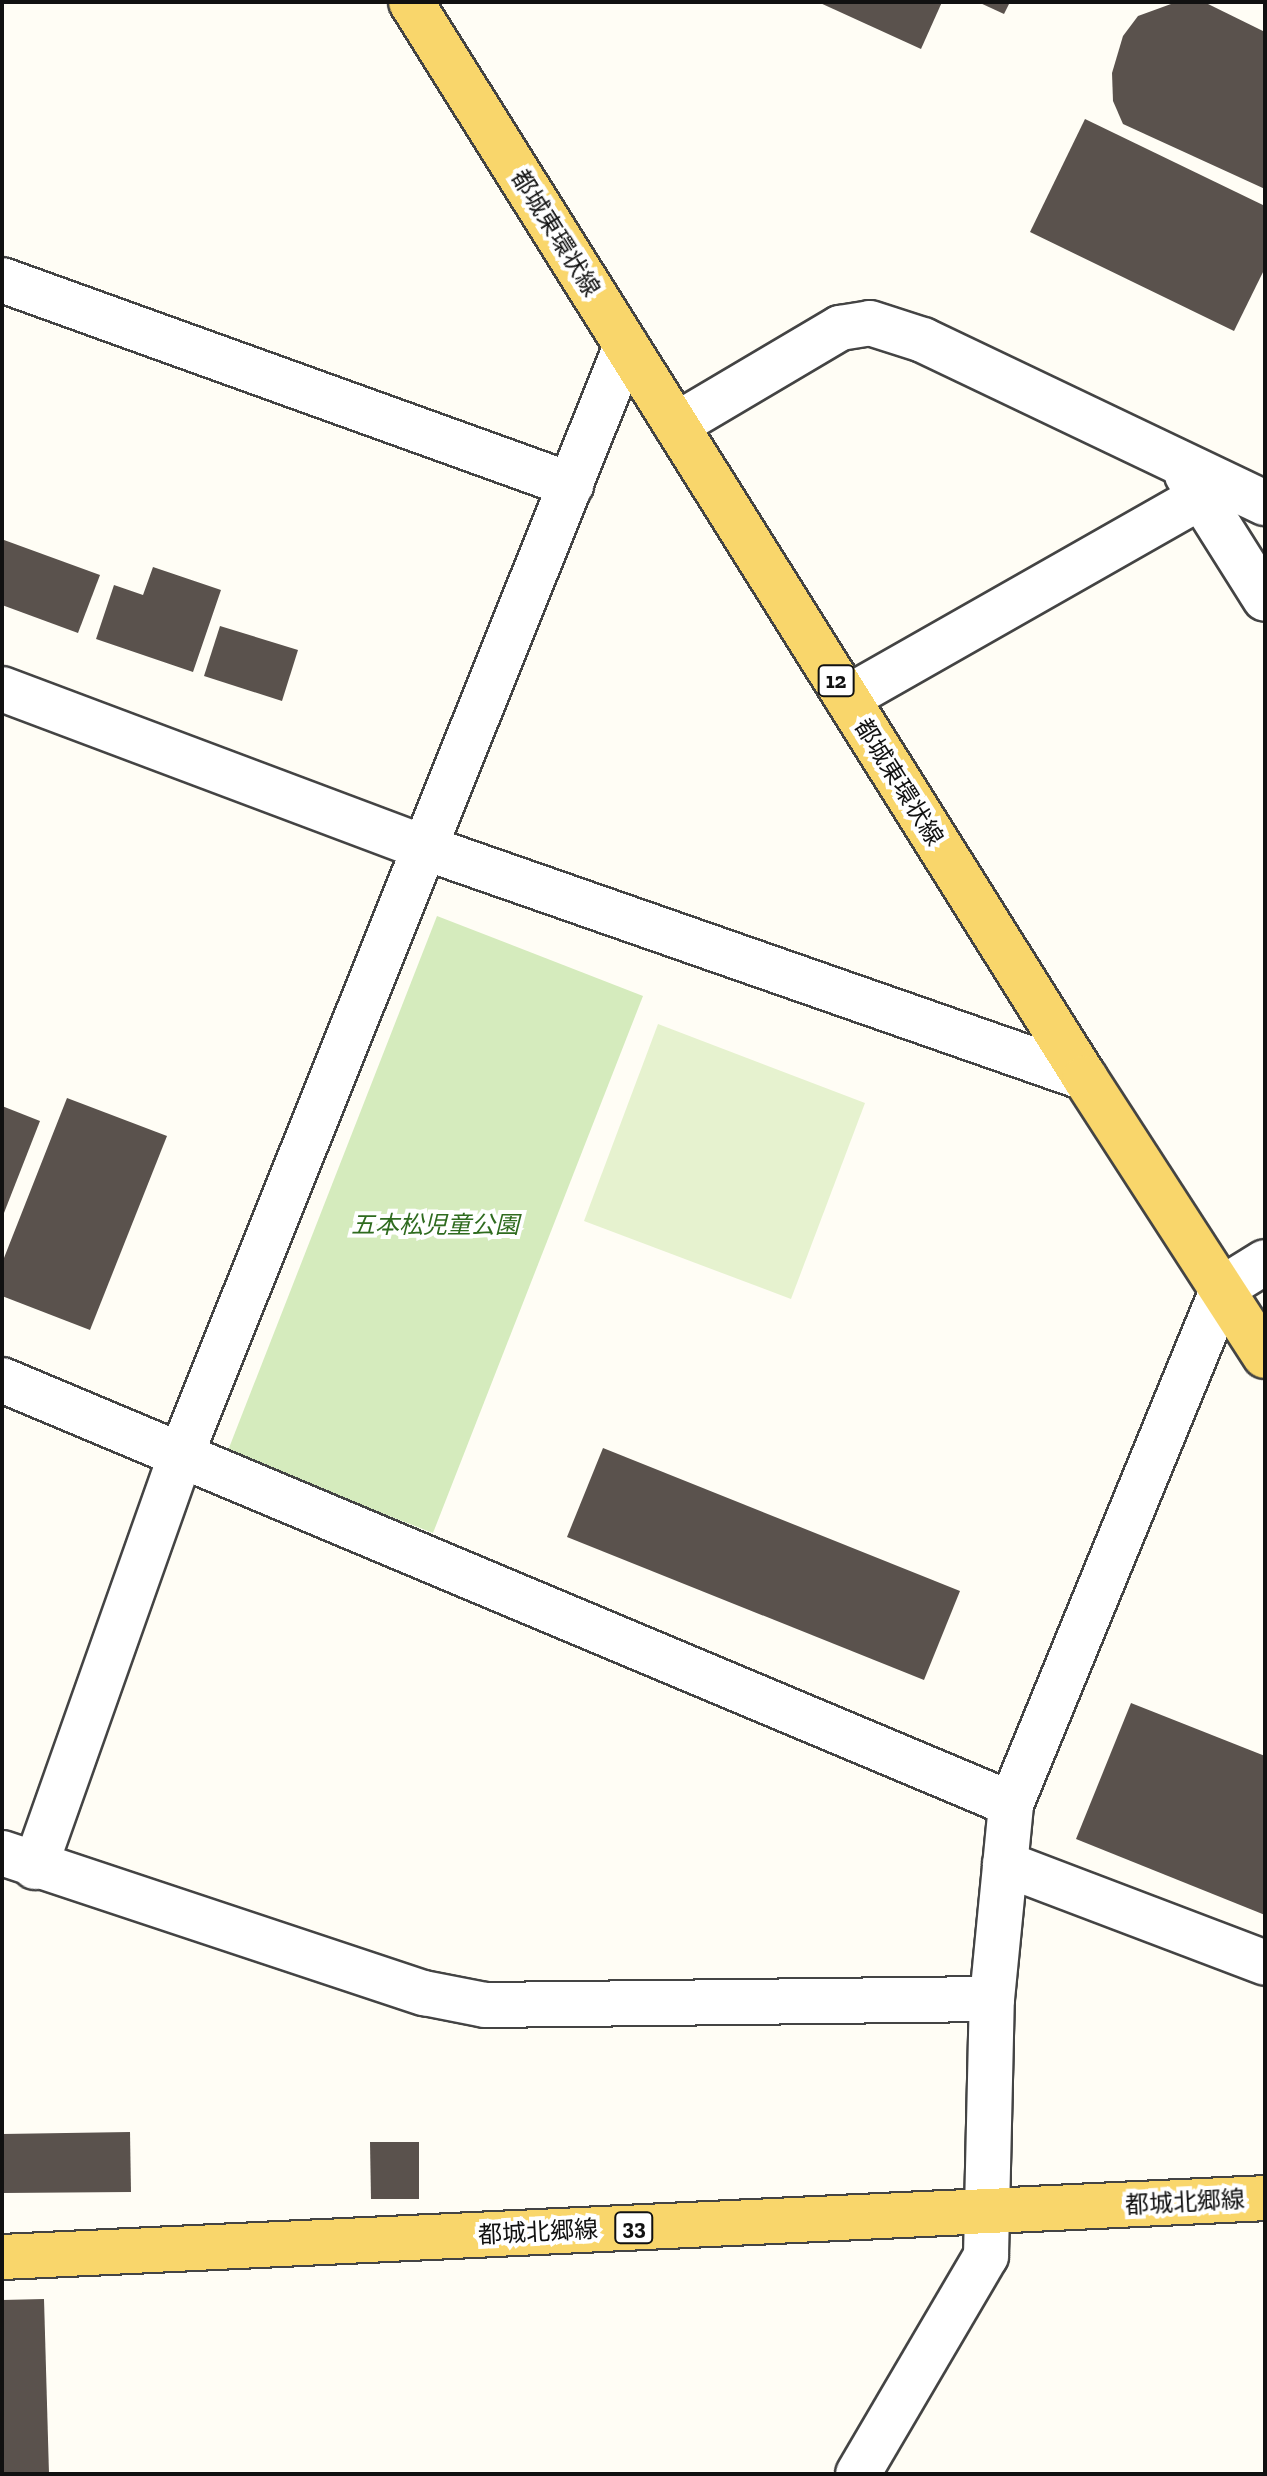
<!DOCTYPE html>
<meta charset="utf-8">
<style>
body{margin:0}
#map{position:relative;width:1267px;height:2476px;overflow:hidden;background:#fffdf5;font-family:"Zilla Slab","Noto Sans JP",serif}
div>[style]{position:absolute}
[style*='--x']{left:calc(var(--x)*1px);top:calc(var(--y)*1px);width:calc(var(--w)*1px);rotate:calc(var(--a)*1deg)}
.green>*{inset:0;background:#d5ebbd}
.pitch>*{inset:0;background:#e6f2cf}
.building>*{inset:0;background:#5a524d}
.roads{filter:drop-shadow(2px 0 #444) drop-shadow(-2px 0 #444) drop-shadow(0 2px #444) drop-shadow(0 -2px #444)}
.minor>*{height:44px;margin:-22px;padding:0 22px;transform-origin:22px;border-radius:22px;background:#fff}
.major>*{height:44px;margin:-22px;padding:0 22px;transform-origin:22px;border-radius:22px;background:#f9d66b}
span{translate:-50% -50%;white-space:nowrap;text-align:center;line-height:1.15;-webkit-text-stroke:8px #fff;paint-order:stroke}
.shield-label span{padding:2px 6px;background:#fff;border:2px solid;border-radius:6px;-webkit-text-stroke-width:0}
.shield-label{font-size:22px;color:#111;font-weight:700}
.street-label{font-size:24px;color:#111}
.park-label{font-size:24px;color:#2f6b1f;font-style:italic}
.frame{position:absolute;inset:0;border:4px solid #111;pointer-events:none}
</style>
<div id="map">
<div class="green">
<i style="clip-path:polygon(437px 916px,643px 996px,433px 1533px,227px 1453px)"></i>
</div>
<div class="pitch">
<i style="clip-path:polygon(658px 1024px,865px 1103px,791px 1299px,584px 1221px)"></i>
</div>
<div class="building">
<i style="clip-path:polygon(818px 2px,942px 2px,921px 49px)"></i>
<i style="clip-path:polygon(978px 2px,1010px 2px,1004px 14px)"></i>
<i style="clip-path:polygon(1206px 3px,1265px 32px,1265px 189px,1123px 124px,1113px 101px,1112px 73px,1123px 36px,1138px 16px,1171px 4px)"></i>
<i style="clip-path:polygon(1085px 119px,1265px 206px,1265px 268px,1234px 331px,1030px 232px)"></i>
<i style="clip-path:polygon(4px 540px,100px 575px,78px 633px,2px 605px)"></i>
<i style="clip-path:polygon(153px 567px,221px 590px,193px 672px,96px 639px,114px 585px,143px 595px)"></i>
<i style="clip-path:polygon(220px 626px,298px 650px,282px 701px,204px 676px)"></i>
<i style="clip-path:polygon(67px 1098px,167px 1136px,90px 1330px,2px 1296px,2px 1263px)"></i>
<i style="clip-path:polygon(2px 1106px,40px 1121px,2px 1218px)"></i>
<i style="clip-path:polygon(603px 1448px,960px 1591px,924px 1680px,567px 1537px)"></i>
<i style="clip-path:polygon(1131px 1703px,1265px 1756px,1265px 1915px,1076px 1839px)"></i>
<i style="clip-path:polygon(130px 2132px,131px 2192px,2px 2193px,2px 2134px)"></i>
<i style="clip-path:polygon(370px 2142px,419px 2142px,419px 2199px,371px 2199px)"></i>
<i style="clip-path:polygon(44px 2299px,49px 2474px,2px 2474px,2px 2300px)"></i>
</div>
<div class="roads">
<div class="minor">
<i style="--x:2;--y:280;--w:605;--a:19.81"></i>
<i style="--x:676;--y:425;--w:191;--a:-30.6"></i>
<i style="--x:840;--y:328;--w:30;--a:-9"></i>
<i style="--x:870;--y:323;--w:56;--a:17.8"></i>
<i style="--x:923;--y:340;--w:379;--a:25.5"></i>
<i style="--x:1187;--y:475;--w:146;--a:57.8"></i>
<i style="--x:2;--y:689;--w:453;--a:20.6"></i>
<i style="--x:426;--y:848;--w:698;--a:19.24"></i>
<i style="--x:847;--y:698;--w:407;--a:-29.6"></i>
<i style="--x:2;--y:1380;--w:1094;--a:22.79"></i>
<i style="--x:2;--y:1853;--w:445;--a:18.4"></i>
<i style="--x:424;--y:1993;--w:62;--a:11.1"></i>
<i style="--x:485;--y:2005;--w:507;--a:-0.68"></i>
<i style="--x:1005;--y:1864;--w:278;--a:20.8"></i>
<i style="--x:35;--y:1867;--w:440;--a:-70.5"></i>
<i style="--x:182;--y:1452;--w:1192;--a:-68.13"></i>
<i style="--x:858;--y:2474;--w:253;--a:-59.6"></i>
<i style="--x:986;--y:2256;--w:257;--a:-88.7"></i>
<i style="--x:992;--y:1999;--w:196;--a:-84.4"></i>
<i style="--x:1011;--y:1804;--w:558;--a:-67.66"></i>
<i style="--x:1223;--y:1288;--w:49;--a:-31.8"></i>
</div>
<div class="major">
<i style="--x:411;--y:2;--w:1270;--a:57.94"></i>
<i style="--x:1085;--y:1078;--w:331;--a:57.1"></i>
<i style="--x:2;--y:2257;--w:1264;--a:-2.67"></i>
</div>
</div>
<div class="shield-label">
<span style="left:836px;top:681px">12</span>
<span style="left:634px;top:2228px">33</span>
</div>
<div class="street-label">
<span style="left:556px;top:233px;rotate:58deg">都城東環状線</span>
<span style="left:899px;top:782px;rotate:58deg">都城東環状線</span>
<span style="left:1185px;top:2202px;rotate:-3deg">都城北郷線</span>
<span style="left:538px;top:2232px;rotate:-3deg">都城北郷線</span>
</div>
<div class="park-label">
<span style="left:435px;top:1225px">五本松児童公園</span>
</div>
<div class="frame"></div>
</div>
